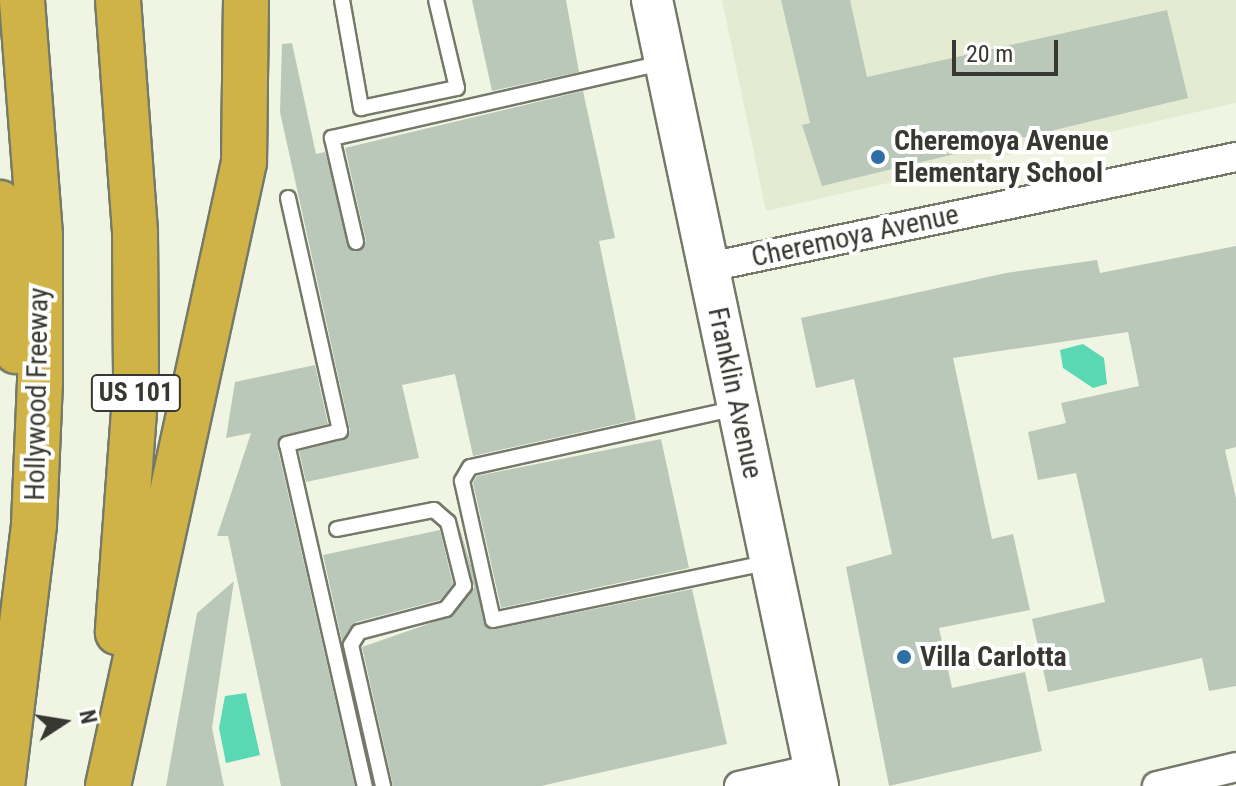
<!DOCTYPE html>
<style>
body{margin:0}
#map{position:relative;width:1236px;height:786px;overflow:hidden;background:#f0f5e3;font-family:"Roboto Condensed",sans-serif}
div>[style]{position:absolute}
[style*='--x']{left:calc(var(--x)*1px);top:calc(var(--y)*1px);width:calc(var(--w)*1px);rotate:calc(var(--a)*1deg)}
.built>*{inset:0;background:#e4ebd2}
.water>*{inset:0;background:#5ad8b3}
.building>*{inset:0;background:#bac8ba}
.roads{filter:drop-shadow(2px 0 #747969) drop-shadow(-2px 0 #747969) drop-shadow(0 2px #747969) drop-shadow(0 -2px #747969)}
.service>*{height:14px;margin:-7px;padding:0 7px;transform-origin:7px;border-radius:7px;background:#fff}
.minor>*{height:28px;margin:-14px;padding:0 14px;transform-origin:14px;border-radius:14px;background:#fff}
.secondary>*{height:40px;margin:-20px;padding:0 20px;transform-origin:20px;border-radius:20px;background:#fff}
.motorway>*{height:44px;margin:-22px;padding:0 22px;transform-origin:22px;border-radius:22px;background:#d0b347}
.dots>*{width:22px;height:22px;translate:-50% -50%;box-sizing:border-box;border:4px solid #fff;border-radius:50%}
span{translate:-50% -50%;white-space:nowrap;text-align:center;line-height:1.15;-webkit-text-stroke:8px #fff;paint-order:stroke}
.shield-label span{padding:2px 6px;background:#fff;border:2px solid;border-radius:6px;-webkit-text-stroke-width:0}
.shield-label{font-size:26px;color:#373832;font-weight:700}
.poi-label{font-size:28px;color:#373832;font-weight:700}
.left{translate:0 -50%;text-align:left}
.street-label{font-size:28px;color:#373832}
.north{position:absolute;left:24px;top:682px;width:80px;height:80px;-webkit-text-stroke:6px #fff;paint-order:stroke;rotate:78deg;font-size:22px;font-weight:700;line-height:32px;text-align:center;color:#373832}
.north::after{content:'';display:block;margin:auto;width:28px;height:36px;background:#373832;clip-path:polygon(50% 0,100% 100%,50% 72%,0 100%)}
.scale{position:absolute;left:952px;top:40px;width:106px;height:36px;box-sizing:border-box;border:4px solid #373832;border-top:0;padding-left:10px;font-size:24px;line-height:28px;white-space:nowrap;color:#373832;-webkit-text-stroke:6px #fff;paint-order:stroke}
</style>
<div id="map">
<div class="built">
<i style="clip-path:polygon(722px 0,1236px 0,1236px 103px,766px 211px)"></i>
</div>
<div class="water">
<i style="clip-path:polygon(1083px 344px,1104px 358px,1107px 384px,1093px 388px,1063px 368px,1060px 350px)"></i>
<i style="clip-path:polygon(246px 693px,260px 755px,226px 763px,219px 728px,225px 696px)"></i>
</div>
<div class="building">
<i style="clip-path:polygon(472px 0,566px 0,579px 72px,492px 91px)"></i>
<i style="clip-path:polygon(781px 0,850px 0,867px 77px,1167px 10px,1188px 98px,822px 186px,802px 125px,810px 123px)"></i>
<i style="clip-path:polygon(292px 43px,316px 154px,325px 152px,354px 252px,366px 241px,345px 148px,583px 91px,615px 238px,599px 241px,636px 420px,473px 456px,455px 374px,402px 385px,419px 458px,306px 482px,299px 451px,343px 440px,350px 430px,280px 112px,282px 44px)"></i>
<i style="clip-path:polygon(1236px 246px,1236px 447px,1225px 450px,1236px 498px,1236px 686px,1209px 691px,1202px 658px,1048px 692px,1032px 619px,1105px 602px,1076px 473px,1038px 480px,1028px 432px,1066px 423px,1061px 403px,1139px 386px,1128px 332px,953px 358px,992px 539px,1013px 534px,1030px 610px,939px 628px,952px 688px,1025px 672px,1042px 751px,889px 786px,846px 567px,892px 554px,854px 379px,816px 388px,801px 318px,1006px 273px,1097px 260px,1100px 273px)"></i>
<i style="clip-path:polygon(315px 365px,328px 424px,284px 435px,277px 445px,355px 786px,281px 786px,228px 536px,217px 536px,251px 433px,226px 438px,235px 382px)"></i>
<i style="clip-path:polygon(661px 439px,689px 568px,501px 608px,473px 483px,477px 476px)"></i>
<i style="clip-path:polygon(459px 526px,491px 630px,692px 589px,727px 744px,541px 786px,393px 786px,362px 647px,454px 615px,474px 587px)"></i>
<i style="clip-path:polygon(440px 530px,453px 584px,440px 600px,356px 622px,342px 641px,323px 555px)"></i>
<i style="clip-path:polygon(234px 581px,212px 728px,224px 786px,166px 786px,197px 613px)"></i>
</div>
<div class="roads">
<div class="service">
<i style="--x:342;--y:0;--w:110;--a:80"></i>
<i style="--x:361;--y:108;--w:98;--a:-11.8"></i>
<i style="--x:457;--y:88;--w:90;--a:-103.4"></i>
<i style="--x:288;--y:198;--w:239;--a:77.4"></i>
<i style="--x:340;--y:431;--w:55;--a:166.2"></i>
<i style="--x:287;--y:444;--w:351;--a:77.2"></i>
<i style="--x:356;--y:242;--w:107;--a:-103"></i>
<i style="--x:332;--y:138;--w:337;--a:-12.8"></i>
<i style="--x:737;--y:408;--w:273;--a:167.5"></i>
<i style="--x:470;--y:467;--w:16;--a:120"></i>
<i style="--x:462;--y:481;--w:142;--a:77.4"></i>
<i style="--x:493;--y:620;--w:283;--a:-11.8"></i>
<i style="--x:337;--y:529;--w:99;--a:-11.1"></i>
<i style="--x:434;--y:510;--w:18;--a:41"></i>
<i style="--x:448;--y:522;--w:66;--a:76"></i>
<i style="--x:464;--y:586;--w:29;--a:128"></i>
<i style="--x:446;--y:609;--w:90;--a:165.2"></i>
<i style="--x:359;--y:632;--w:15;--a:122"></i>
<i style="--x:351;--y:645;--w:145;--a:77.2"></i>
</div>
<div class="minor">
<i style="--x:709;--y:267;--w:538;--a:-11.79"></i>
<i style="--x:739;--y:786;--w:77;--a:-12.8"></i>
<i style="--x:1157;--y:786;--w:81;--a:-13.5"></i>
</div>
<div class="secondary">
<i style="--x:652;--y:0;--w:803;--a:78.07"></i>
</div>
<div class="motorway">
<i style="--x:118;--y:0;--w:234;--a:85.8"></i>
<i style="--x:135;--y:233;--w:151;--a:89.6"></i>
<i style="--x:136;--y:384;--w:249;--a:94.2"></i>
<i style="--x:0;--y:203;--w:149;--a:83.8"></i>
<i style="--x:2;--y:786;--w:264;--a:-83"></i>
<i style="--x:34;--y:524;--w:142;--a:-87.6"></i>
<i style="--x:40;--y:382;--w:147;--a:-90"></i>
<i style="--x:40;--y:235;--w:236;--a:-94.4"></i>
<i style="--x:108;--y:786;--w:639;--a:-77.7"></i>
<i style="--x:244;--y:162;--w:162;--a:-89.3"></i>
</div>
</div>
<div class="dots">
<i style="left:878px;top:157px;background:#2f6fa6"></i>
<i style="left:904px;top:657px;background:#2f6fa6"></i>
</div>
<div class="shield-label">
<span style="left:136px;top:393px">US 101</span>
</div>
<div class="poi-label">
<span class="left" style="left:894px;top:157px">Cheremoya Avenue<br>Elementary School</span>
<span class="left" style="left:920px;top:657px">Villa Carlotta</span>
</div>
<div class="street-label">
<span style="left:855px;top:236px;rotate:-12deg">Cheremoya Avenue</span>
<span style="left:735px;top:393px;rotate:78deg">Franklin Avenue</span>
<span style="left:37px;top:394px;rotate:-89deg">Hollywood Freeway</span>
</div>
<div class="north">N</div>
<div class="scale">20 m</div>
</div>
